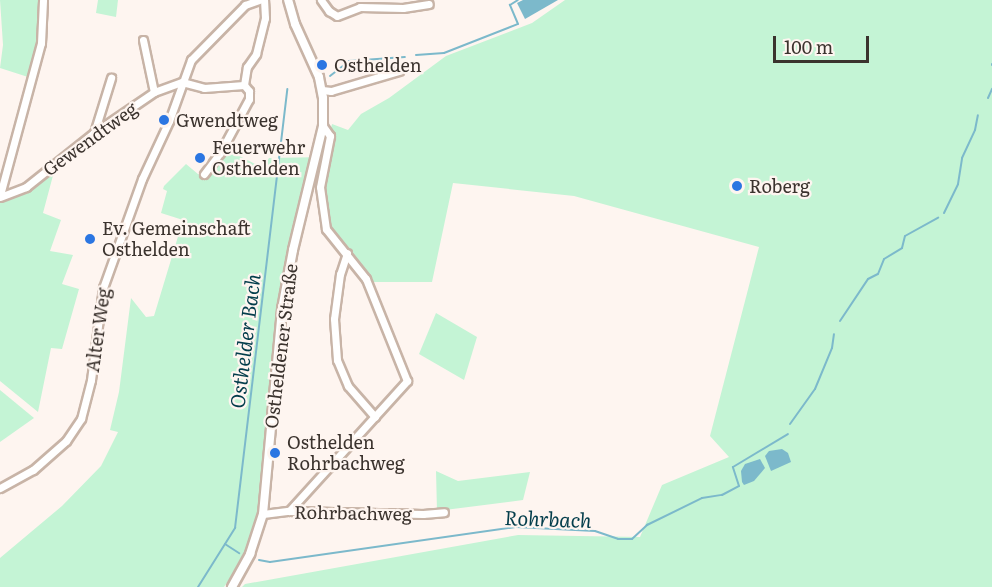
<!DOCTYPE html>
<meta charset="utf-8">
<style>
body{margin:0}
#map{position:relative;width:992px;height:587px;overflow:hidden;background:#fef5f0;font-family:Literata,serif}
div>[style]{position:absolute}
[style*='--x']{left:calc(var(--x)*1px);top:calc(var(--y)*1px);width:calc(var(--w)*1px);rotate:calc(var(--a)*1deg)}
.green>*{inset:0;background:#c4f4d5}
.water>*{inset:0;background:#7cb9cb}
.stream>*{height:2px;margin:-1px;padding:0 1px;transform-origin:1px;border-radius:1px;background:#7cb9cb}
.roads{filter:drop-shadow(2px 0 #c8b4a7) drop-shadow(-2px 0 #c8b4a7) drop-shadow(0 2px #c8b4a7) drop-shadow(0 -2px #c8b4a7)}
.minor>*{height:7px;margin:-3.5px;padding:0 3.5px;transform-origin:3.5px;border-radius:3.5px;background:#fff}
.major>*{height:8px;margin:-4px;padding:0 4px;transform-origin:4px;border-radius:4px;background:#fff}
.dots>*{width:16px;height:16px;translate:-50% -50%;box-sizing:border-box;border:3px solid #fef5f0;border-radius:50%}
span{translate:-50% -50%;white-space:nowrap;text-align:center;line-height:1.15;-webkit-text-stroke:4.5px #fef5f0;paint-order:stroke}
.poi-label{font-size:18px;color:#3b332e}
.left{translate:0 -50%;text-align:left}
.street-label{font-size:18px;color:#3b332e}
.water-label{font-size:20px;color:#033d4b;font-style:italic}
.scale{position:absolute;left:773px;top:36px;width:96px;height:27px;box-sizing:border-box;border:3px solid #3b332e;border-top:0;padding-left:8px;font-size:18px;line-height:21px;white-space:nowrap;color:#3b332e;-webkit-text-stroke:4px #fef5f0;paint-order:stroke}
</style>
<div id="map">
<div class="green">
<i style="clip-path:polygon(0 0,39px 0,36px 43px,28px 77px,0 68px,3px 45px)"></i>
<i style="clip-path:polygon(98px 0,118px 0,116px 17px,96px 13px)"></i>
<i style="clip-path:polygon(565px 0,992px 0,992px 587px,242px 587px,245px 584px,518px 535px,640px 537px,662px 485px,729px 457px,710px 436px,759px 247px,574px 196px,453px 183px,432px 282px,367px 282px,324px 229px,317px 185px,304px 185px,289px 245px,271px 365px,282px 368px,281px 385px,270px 383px,263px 480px,253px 535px,243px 559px,224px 587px,0 587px,0 558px,62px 506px,101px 466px,118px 432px,110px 430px,119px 392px,131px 298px,146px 317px,154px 316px,183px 220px,161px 213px,167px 191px,163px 189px,164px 186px,186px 164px,204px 179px,226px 149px,263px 168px,269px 158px,324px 157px,332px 124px,348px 130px,361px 114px,389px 98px,446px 56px,532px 23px)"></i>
<i style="clip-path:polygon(55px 168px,43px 213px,61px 220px,50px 251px,73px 255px,62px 284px,79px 289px,62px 349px,51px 348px,38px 412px,0 381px,0 201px,16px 197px)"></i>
<i style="clip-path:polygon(436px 313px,477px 337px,464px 380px,419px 354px)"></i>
<i style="clip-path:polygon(0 390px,34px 418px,0 442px)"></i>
<i style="clip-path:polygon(436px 471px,458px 481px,530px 472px,523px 500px,437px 511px)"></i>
</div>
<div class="water">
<i style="clip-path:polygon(523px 0,558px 0,525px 19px,517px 3px)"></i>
<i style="clip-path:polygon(782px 449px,788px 453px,791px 462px,771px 471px,765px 456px,769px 451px)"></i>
<i style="clip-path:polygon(760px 459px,765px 468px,754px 481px,744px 485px,742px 482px,741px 471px,745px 464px)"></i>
</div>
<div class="stream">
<i style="--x:416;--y:55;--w:28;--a:-4"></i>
<i style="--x:444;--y:53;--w:79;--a:-21.4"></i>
<i style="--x:518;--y:24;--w:21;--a:-113"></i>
<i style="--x:510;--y:5;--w:9;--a:-32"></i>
<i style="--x:992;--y:64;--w:1;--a:90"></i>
<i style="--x:330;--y:76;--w:24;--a:-38"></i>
<i style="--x:349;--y:61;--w:56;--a:-4.1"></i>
<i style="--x:988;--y:98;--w:10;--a:-66"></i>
<i style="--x:280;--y:155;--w:9;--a:0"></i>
<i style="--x:944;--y:213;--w:32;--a:-64"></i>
<i style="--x:958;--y:184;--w:26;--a:-81"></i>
<i style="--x:962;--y:158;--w:31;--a:-65"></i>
<i style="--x:975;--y:130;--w:15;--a:-79"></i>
<i style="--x:840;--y:321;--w:50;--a:-56.3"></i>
<i style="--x:868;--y:279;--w:11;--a:-27"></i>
<i style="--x:878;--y:274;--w:16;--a:-68"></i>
<i style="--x:884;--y:259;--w:21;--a:-31"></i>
<i style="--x:902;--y:248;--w:12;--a:-76"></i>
<i style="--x:905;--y:236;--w:38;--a:-29"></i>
<i style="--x:790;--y:424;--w:43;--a:-54.5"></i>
<i style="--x:815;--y:389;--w:44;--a:-67.5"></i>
<i style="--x:832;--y:348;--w:14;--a:-82"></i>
<i style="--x:225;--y:544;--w:17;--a:33"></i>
<i style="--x:259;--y:560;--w:11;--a:10"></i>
<i style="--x:270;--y:562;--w:248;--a:-8.1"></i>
<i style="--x:516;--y:527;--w:79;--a:2.9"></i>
<i style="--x:595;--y:531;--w:24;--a:19"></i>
<i style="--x:618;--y:539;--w:14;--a:0"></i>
<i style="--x:632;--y:539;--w:21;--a:-43"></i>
<i style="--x:647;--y:525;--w:61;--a:-26.1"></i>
<i style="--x:702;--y:498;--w:20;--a:-9"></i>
<i style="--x:722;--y:495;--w:19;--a:-28"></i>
<i style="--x:739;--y:486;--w:20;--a:-108"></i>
<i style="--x:733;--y:467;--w:64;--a:-31"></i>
<i style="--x:198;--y:587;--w:70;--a:-57.9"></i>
<i style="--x:235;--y:528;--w:442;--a:-83.2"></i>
</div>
<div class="roads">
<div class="minor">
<i style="--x:321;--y:0;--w:14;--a:54"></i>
<i style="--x:329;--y:11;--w:9;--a:32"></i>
<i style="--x:337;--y:16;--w:25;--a:-21"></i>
<i style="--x:360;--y:7;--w:43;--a:1.3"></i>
<i style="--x:403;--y:8;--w:26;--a:-9"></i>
<i style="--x:143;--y:40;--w:53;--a:78.1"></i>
<i style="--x:322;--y:90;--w:9;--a:6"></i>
<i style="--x:331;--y:91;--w:71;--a:-16.4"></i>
<i style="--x:94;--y:133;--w:58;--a:-72.8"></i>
<i style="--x:204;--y:174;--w:26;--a:-53"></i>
<i style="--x:220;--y:153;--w:61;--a:-61.8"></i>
<i style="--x:249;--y:99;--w:8;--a:-90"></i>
<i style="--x:249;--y:91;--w:8;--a:-130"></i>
<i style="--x:244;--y:85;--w:18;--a:-81"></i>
<i style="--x:247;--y:67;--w:16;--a:-55"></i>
<i style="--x:256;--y:54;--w:37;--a:-76"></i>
<i style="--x:265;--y:18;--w:18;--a:-93"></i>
<i style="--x:0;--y:195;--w:157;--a:-74.9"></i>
<i style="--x:41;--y:43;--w:43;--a:-87.3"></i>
<i style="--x:0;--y:197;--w:28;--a:-21"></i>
<i style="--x:26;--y:187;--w:87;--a:-38.5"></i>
<i style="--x:94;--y:133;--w:73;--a:-34.3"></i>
<i style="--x:154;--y:92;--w:30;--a:-20"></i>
<i style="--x:182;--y:82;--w:23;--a:15"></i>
<i style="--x:204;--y:88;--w:40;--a:-4.3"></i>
<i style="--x:347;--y:253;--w:22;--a:108"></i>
<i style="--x:340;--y:274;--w:45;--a:97.6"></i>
<i style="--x:334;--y:319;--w:41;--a:85.8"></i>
<i style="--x:337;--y:360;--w:28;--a:67"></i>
<i style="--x:348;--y:386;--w:41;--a:48.9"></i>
<i style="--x:0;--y:488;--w:38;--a:-29"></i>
<i style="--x:33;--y:470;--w:44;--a:-41.3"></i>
<i style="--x:66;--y:441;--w:27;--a:-56"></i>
<i style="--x:81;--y:419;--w:40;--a:-75.6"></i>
<i style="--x:91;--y:380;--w:93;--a:-82.6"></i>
<i style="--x:103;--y:288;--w:116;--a:-70.3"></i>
<i style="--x:142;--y:179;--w:64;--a:-65"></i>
<i style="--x:169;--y:121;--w:65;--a:-70.2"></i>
<i style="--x:191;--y:60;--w:77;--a:-45.5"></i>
<i style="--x:245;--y:5;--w:15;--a:-20"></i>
<i style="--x:289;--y:511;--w:176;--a:-47.8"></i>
<i style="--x:407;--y:381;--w:110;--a:-111.9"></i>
<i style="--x:366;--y:279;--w:64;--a:-128.7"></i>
<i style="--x:326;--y:229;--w:42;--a:-98.1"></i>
<i style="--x:320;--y:187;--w:52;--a:-78.9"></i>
<i style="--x:330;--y:136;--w:12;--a:-125"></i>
<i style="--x:263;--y:514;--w:26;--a:-7"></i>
<i style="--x:289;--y:511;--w:134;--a:1.3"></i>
<i style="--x:423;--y:514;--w:21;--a:-5"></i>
</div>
<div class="major">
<i style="--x:232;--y:587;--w:38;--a:-61"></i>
<i style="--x:250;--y:554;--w:42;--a:-72"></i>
<i style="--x:263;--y:514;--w:206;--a:-84.7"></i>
<i style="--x:282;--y:309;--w:60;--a:-79.4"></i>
<i style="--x:293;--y:250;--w:128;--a:-76.4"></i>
<i style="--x:323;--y:126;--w:28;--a:-90"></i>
<i style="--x:323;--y:98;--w:21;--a:-101"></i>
<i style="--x:319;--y:77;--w:58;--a:-114.4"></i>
<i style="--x:295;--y:24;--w:25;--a:-106"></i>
</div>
</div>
<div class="dots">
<i style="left:322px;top:65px;background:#2b76e2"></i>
<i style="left:164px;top:120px;background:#2b76e2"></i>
<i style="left:200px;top:158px;background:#2b76e2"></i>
<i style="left:737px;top:186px;background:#2b76e2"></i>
<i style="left:90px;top:239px;background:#2b76e2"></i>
<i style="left:275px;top:453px;background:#2b76e2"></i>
</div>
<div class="poi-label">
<span class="left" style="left:334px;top:65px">Osthelden</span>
<span class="left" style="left:176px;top:120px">Gwendtweg</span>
<span class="left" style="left:212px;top:158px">Feuerwehr<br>Osthelden</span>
<span class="left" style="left:749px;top:186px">Roberg</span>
<span class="left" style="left:102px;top:239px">Ev. Gemeinschaft<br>Osthelden</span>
<span class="left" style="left:287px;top:453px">Osthelden<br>Rohrbachweg</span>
</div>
<div class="street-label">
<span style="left:90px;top:139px;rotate:-36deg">Gewendtweg</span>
<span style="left:98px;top:330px;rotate:-82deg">Alter Weg</span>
<span style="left:281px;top:346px;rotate:-83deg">Ostheldener Straße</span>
<span style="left:353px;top:513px;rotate:1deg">Rohrbachweg</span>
</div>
<div class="water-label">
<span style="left:244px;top:341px;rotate:-83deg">Osthelder Bach</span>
<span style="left:548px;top:518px;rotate:2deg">Rohrbach</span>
</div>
<div class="scale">100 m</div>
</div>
